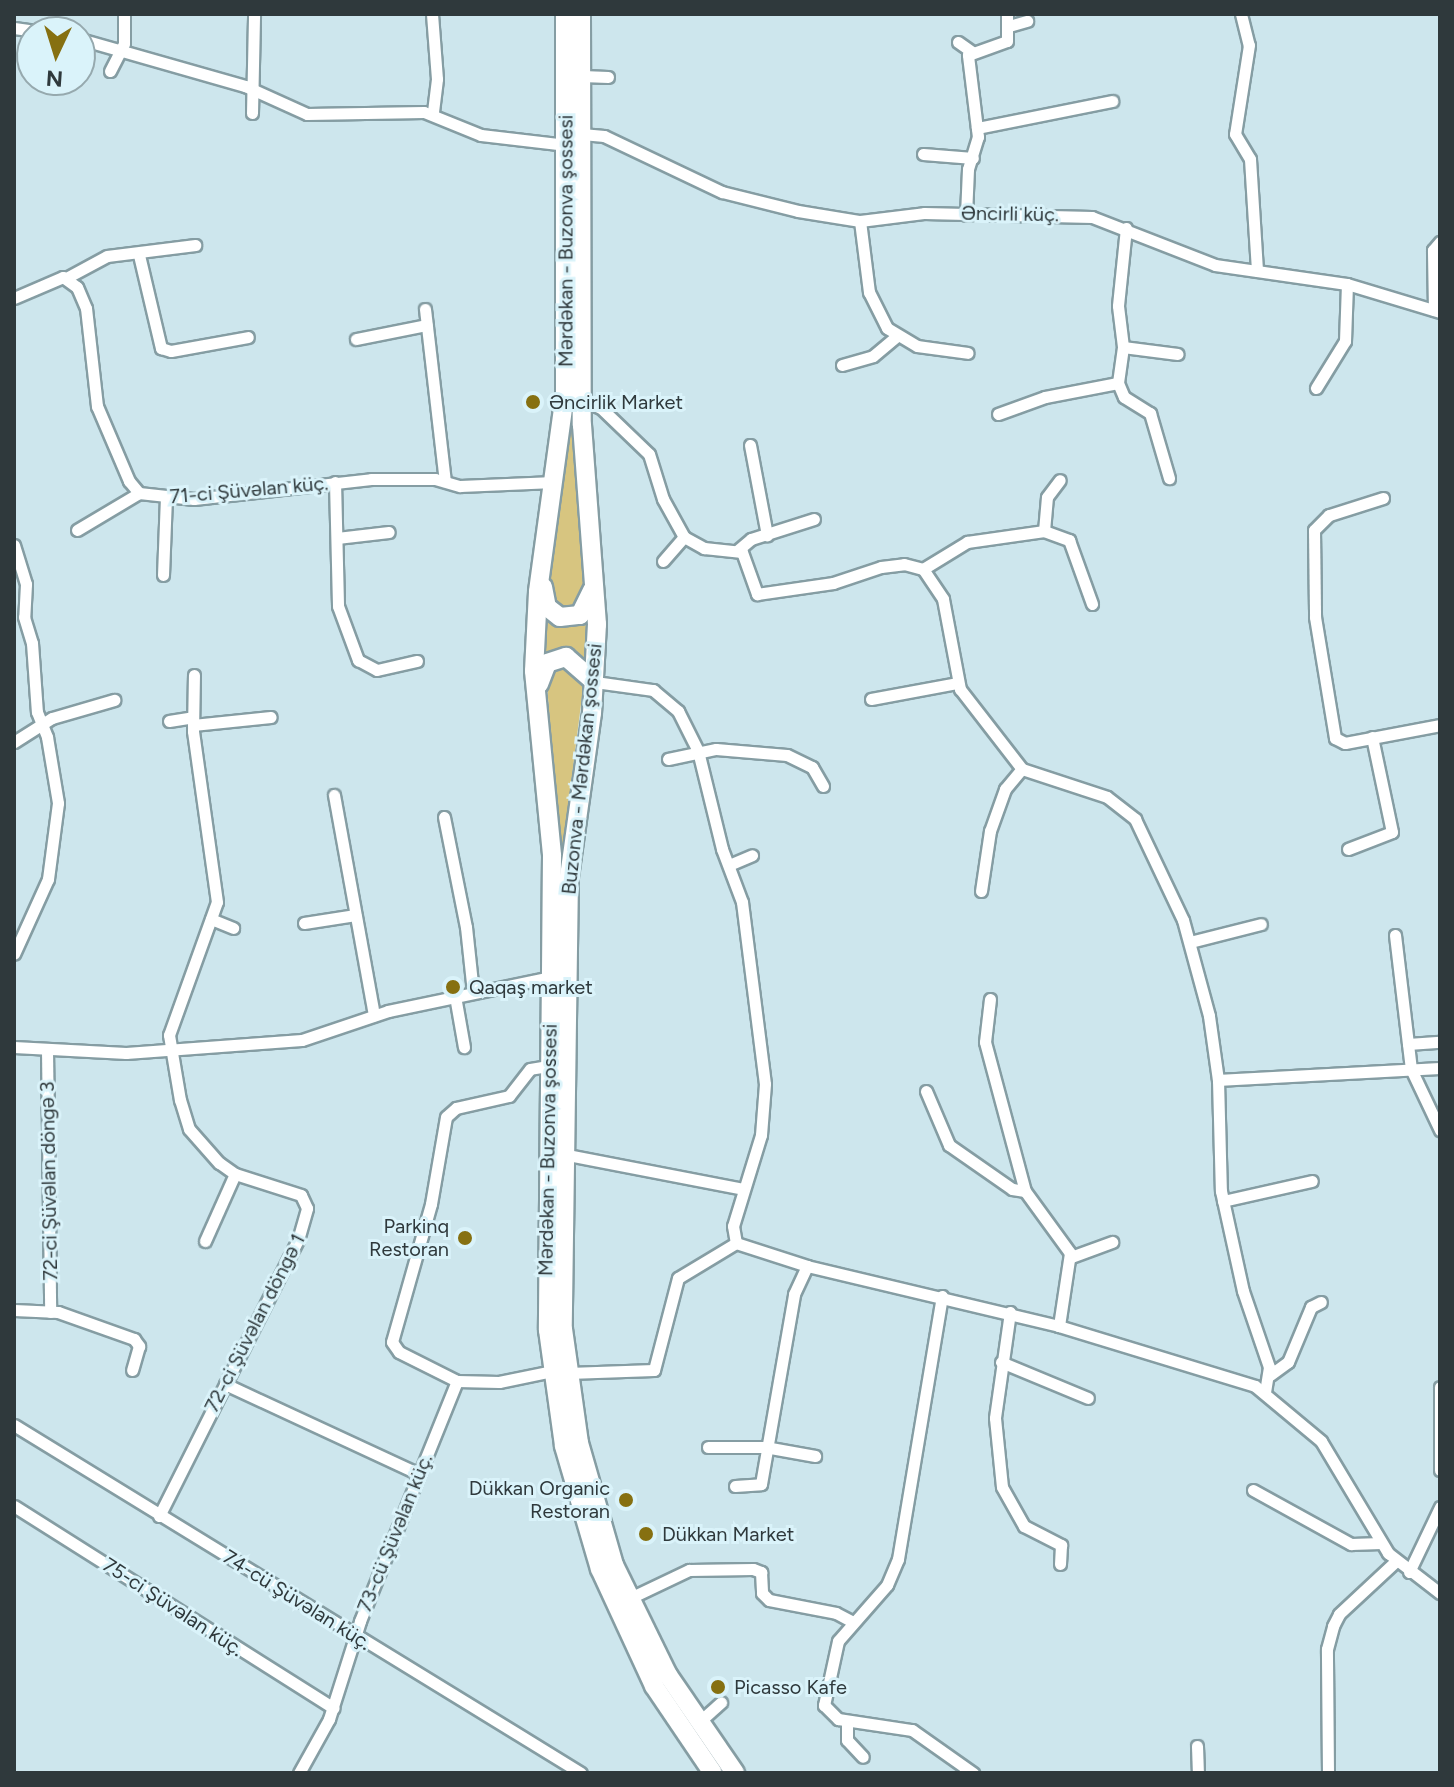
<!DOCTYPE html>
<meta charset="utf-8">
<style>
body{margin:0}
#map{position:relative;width:1454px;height:1787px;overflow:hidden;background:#cde6ed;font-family:Figtree,sans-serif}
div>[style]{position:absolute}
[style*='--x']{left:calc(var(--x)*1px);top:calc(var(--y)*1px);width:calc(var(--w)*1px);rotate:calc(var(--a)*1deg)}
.green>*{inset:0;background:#d7c580}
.roads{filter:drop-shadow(2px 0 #859da3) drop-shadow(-2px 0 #859da3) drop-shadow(0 2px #859da3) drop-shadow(0 -2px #859da3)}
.street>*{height:11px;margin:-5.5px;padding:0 5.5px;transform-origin:5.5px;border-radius:5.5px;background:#fff}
.primary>*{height:18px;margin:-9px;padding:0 9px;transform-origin:9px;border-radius:9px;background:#fff}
.dots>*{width:22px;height:22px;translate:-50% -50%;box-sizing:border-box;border:4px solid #daf3fa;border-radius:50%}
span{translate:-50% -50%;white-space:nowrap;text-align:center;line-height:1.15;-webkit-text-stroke:6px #daf3fa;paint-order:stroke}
.street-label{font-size:20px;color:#2f393c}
.poi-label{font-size:20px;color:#2f393c}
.left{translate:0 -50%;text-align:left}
.right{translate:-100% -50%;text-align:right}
.frame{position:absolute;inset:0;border:16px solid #2f393c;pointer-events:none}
.north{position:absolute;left:16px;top:16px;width:80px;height:80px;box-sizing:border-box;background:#daf3fa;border:2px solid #96a9ae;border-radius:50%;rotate:184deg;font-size:22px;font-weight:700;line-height:32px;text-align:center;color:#2f393c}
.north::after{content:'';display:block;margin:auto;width:28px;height:36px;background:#867011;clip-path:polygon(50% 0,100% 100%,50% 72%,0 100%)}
</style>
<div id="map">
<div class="green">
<i style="clip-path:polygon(572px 417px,585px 585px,583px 599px,573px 608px,563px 608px,554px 604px,548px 586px)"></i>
<i style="clip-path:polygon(543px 610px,591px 612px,589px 663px,571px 651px,550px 652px,541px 660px)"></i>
<i style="clip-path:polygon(569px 665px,582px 677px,583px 688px,561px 863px,547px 685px,553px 669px)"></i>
</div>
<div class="roads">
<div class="street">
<i style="--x:432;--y:14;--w:65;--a:85.6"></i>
<i style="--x:437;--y:79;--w:35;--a:97"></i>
<i style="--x:1241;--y:14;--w:32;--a:76"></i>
<i style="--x:1249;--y:45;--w:90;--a:98.9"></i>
<i style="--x:1235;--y:134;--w:29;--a:59"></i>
<i style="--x:1250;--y:159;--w:112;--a:86.4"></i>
<i style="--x:1009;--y:26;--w:19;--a:-16"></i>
<i style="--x:14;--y:28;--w:29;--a:8"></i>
<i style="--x:80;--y:39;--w:172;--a:15.9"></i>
<i style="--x:245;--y:86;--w:68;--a:24.3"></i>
<i style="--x:307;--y:114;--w:117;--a:-1"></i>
<i style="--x:424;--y:112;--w:61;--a:22"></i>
<i style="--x:481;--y:135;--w:86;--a:6.7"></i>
<i style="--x:958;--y:42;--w:16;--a:35"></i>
<i style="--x:110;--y:71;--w:31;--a:-63"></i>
<i style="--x:124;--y:43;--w:29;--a:-90"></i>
<i style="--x:582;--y:76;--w:26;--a:2"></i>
<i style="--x:252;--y:113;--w:99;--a:-88.8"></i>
<i style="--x:977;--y:128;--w:138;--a:-11.3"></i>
<i style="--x:582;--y:134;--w:22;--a:5"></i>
<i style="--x:604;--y:136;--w:131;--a:25.4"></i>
<i style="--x:722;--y:192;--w:78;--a:14"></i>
<i style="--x:798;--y:211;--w:63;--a:9.2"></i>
<i style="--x:860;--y:221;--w:64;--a:-7.1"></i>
<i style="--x:924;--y:213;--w:168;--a:1.4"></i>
<i style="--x:1092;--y:217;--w:132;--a:21.3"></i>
<i style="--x:1215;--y:265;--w:133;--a:8.2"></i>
<i style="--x:1347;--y:284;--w:97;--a:16.8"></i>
<i style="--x:923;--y:154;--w:50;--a:4.6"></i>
<i style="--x:966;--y:215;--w:46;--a:-87.5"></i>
<i style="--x:968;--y:169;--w:34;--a:-73"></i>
<i style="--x:978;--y:137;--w:83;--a:-97"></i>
<i style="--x:968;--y:55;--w:41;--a:-19.7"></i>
<i style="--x:1007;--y:41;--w:27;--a:-90"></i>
<i style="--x:860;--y:221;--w:72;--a:82.8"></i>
<i style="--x:869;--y:292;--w:40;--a:63.4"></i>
<i style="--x:887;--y:328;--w:35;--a:31"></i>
<i style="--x:917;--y:346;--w:51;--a:7.8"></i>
<i style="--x:1126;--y:228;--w:78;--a:95.9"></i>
<i style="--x:1118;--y:306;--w:41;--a:83"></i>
<i style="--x:1123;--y:347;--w:36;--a:98"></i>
<i style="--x:1118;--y:383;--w:15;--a:67"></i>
<i style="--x:1124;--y:397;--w:31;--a:32"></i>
<i style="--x:1150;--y:413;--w:68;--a:73.7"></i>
<i style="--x:139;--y:255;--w:96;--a:76.7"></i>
<i style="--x:161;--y:348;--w:10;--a:17"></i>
<i style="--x:171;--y:351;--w:78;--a:-10.3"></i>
<i style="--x:68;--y:277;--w:44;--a:-28.3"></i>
<i style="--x:107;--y:256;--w:89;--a:-7.1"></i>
<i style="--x:14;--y:298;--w:53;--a:-23.2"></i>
<i style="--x:63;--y:277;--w:17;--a:36"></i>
<i style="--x:77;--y:287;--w:23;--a:67"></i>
<i style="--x:86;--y:308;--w:99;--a:83.6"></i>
<i style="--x:97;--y:406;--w:82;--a:66.9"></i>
<i style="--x:129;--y:481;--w:16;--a:50"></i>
<i style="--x:139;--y:493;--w:55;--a:6.2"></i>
<i style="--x:194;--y:499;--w:178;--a:-6.4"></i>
<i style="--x:371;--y:479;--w:64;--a:0"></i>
<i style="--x:435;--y:479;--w:26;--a:16"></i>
<i style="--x:460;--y:486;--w:94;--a:-2.4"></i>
<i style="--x:425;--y:309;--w:173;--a:83.4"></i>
<i style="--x:1434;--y:310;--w:60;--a:-91"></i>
<i style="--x:1433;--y:250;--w:11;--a:-49"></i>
<i style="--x:356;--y:339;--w:72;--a:-11.2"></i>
<i style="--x:1123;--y:347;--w:55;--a:7.3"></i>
<i style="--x:842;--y:365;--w:32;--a:-16"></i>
<i style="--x:873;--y:356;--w:30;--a:-40"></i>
<i style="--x:1316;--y:388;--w:55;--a:-58.3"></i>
<i style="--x:1345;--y:341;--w:57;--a:-88"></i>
<i style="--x:581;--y:400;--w:22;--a:22"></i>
<i style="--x:601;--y:408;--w:66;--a:43.8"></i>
<i style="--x:649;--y:454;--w:47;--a:72.7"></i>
<i style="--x:663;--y:499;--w:43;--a:61.1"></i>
<i style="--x:684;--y:537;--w:23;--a:29"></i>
<i style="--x:704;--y:548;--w:38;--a:6"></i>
<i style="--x:742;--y:552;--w:45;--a:70.3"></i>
<i style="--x:757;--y:594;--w:77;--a:-8.2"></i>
<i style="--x:833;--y:583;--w:51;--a:-18.4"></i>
<i style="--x:881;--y:567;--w:23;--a:-7"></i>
<i style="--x:904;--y:564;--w:20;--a:15"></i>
<i style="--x:923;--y:569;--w:36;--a:56"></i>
<i style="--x:943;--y:599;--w:92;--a:79.3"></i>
<i style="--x:960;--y:689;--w:101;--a:52.2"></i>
<i style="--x:1022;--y:769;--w:89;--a:18.2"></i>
<i style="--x:1107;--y:797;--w:36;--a:38"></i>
<i style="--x:1135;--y:819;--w:112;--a:64.6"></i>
<i style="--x:1183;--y:920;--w:99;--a:74.8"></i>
<i style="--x:1209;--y:1016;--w:65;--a:82"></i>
<i style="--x:1218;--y:1080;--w:111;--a:88.5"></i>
<i style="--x:1221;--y:1191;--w:102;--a:77.6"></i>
<i style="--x:1243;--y:1291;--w:80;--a:71.1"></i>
<i style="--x:1269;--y:1367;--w:24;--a:99"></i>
<i style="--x:998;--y:414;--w:50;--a:-19.9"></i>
<i style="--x:1045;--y:397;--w:74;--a:-10.9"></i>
<i style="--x:750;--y:445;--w:92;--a:79.3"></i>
<i style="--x:335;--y:482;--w:124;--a:88.6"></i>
<i style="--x:338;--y:606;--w:58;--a:69.7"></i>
<i style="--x:358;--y:660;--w:21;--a:28"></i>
<i style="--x:377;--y:670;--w:41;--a:-12.7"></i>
<i style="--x:1383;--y:498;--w:57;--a:162.5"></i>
<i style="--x:1329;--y:515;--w:21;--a:135"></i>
<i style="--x:1314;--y:530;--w:87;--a:89.3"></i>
<i style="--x:1315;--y:617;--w:123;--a:80.6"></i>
<i style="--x:1335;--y:738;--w:11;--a:27"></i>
<i style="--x:1345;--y:743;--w:97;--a:-10.7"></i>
<i style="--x:77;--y:530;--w:72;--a:-30.8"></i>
<i style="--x:1044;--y:531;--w:34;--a:-85"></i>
<i style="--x:1047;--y:497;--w:21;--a:-53"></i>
<i style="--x:337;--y:538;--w:52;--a:-6.6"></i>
<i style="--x:14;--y:545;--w:41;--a:72.9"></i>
<i style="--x:26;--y:584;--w:33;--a:93"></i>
<i style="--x:24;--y:617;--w:27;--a:73"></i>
<i style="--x:32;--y:643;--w:69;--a:85.9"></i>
<i style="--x:37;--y:712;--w:27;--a:68"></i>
<i style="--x:47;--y:737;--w:67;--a:80.5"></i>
<i style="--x:58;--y:803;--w:77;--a:97.5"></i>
<i style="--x:48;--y:879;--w:82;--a:114.4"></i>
<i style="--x:738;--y:550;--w:17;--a:-40"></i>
<i style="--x:751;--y:539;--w:66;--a:-17.6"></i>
<i style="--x:663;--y:561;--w:32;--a:-49"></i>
<i style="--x:923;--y:569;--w:52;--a:-31.5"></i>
<i style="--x:967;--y:542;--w:78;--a:-8.1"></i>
<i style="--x:1044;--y:531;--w:27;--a:20"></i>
<i style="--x:1069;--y:540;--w:68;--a:70.2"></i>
<i style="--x:163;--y:575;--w:77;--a:-87.8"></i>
<i style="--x:595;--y:682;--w:59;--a:7.9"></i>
<i style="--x:653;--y:690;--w:33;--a:40"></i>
<i style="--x:678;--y:711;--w:45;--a:63.4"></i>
<i style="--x:698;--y:751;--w:101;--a:76.2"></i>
<i style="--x:722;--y:849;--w:57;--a:69.3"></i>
<i style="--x:742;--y:902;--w:183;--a:82.8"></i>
<i style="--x:765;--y:1084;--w:51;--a:94.5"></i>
<i style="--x:761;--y:1135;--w:95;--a:107.1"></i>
<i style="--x:733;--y:1226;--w:17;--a:80"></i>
<i style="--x:736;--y:1243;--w:75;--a:17.9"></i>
<i style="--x:807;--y:1266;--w:259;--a:13.4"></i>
<i style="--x:1059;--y:1326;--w:205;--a:17"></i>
<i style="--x:1255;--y:1386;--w:86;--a:39.8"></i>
<i style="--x:1321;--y:1441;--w:131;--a:59.1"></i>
<i style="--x:1388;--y:1553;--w:66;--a:37.6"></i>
<i style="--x:871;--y:699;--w:87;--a:-10.5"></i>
<i style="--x:169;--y:721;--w:24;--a:-9"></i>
<i style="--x:193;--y:725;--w:78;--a:-5.9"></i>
<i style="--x:14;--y:742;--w:45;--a:-32.3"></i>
<i style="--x:52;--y:718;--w:65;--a:-16.2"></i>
<i style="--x:668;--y:759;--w:49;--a:-11.8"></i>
<i style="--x:716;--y:749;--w:71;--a:4.8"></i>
<i style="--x:787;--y:755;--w:28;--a:26"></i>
<i style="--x:812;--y:767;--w:22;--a:60"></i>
<i style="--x:334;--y:795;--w:224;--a:79.7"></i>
<i style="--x:444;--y:817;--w:112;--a:78.7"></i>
<i style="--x:466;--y:927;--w:66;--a:83.9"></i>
<i style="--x:1348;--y:849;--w:47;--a:-21.1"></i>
<i style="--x:1392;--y:832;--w:97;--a:-101.9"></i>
<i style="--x:729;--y:865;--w:25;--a:-23"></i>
<i style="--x:981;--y:891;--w:61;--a:-81.5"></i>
<i style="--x:990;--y:831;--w:45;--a:-70.3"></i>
<i style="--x:1005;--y:789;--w:26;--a:-50"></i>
<i style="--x:211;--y:919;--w:24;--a:22"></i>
<i style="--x:304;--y:923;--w:52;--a:-8.9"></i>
<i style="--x:1395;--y:935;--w:135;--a:83.2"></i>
<i style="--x:1411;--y:1069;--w:68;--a:64.6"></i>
<i style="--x:1190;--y:942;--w:73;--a:-14.2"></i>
<i style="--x:455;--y:996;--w:52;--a:80"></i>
<i style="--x:990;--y:999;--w:43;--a:96.6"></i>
<i style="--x:985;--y:1042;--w:154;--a:75"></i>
<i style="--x:1025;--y:1191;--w:77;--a:54"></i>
<i style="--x:1070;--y:1253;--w:74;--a:98.6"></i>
<i style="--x:1408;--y:1044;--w:32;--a:-4"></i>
<i style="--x:14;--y:1047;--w:112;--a:3.1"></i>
<i style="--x:126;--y:1053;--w:176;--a:-4.2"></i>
<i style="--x:302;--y:1040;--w:91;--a:-18.6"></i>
<i style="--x:388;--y:1011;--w:167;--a:-11.8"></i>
<i style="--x:47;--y:1049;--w:263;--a:89.3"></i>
<i style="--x:548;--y:1066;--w:18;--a:171"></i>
<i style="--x:530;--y:1069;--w:34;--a:128"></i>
<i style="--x:509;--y:1096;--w:54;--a:167.2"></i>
<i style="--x:456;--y:1108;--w:13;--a:138"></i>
<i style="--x:446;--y:1117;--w:88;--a:99.8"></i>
<i style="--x:431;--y:1204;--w:143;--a:105.8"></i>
<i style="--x:392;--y:1342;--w:12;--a:55"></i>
<i style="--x:399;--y:1352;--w:65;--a:26.6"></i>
<i style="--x:457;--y:1381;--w:42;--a:1.4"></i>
<i style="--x:499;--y:1382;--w:54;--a:-11.7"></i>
<i style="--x:1218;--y:1080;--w:221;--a:-3.1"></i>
<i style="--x:926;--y:1091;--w:59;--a:66.9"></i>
<i style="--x:949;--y:1145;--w:77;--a:34.9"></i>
<i style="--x:1012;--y:1189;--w:13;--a:9"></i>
<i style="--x:562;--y:1154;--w:184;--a:10.9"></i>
<i style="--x:1223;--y:1201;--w:91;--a:-12.7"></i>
<i style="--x:205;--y:1241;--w:73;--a:-65.9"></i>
<i style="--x:1071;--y:1257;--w:44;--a:-20.1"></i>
<i style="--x:942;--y:1296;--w:267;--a:99.5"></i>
<i style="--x:898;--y:1559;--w:28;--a:113"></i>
<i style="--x:887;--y:1585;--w:74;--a:131.2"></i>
<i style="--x:838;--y:1641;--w:66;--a:102.3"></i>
<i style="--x:824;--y:1705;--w:20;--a:45"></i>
<i style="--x:838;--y:1719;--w:75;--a:8.5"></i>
<i style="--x:912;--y:1730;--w:75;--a:35.2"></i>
<i style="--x:14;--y:1310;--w:44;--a:2.6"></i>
<i style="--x:58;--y:1312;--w:81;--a:19.6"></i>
<i style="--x:134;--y:1339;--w:9;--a:54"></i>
<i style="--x:139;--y:1346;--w:25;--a:106"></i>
<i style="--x:1010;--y:1312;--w:107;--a:98.1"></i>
<i style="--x:995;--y:1418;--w:69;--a:84.2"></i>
<i style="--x:1002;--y:1487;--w:45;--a:60.6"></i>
<i style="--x:1024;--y:1526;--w:42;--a:27.2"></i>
<i style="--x:1061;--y:1545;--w:19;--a:93"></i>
<i style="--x:1001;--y:1362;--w:94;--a:22.5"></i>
<i style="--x:568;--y:1373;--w:86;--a:-2"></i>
<i style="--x:654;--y:1370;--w:95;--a:-75.4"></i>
<i style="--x:678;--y:1278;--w:68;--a:-31.1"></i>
<i style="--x:1270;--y:1375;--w:22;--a:-36"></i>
<i style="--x:1288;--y:1362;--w:60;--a:-67.3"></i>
<i style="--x:1311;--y:1307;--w:11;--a:-27"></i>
<i style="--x:225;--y:1384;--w:214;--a:24.9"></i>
<i style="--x:1440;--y:1387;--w:83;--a:90"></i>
<i style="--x:14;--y:1425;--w:665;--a:31.54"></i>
<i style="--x:708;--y:1447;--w:57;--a:0"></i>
<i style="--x:765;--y:1447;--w:51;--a:10.2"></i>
<i style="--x:735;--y:1486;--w:26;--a:-4"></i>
<i style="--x:761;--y:1484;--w:193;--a:-80.1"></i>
<i style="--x:794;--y:1294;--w:31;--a:-65"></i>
<i style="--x:1253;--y:1490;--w:112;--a:28.9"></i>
<i style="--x:1351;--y:1544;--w:30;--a:-2"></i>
<i style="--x:14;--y:1506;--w:378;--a:32.3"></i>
<i style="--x:159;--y:1516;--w:309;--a:-63.3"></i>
<i style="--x:298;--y:1240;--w:33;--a:-74"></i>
<i style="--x:307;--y:1208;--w:14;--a:-115"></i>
<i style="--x:301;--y:1195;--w:69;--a:-162.3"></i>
<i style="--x:235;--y:1174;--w:19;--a:-145"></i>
<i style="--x:219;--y:1163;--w:45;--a:-131.4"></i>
<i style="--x:189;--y:1129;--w:30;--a:-107"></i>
<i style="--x:180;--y:1100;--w:66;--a:-99.6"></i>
<i style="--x:169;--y:1035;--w:141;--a:-70.2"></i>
<i style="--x:217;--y:902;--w:173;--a:-98"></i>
<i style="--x:193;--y:731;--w:56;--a:-89"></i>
<i style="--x:1409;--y:1572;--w:72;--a:-64.5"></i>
<i style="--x:628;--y:1599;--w:68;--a:-25.4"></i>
<i style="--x:689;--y:1570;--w:64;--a:-0.9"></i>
<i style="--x:753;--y:1569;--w:9;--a:21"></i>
<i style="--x:761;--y:1572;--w:21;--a:87"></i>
<i style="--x:762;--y:1593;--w:10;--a:45"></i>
<i style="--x:769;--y:1600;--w:68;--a:11"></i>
<i style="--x:836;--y:1613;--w:19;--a:28"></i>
<i style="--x:847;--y:1721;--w:19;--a:90"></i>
<i style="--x:847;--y:1740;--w:23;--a:47"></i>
<i style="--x:698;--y:1723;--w:31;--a:-42"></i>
<i style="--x:1197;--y:1746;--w:27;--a:88"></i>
<i style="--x:299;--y:1773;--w:62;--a:-60.9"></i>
<i style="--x:329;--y:1719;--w:103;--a:-72.4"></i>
<i style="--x:360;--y:1621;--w:259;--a:-68"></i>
<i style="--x:1328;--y:1773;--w:124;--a:-90.5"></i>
<i style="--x:1327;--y:1649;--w:24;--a:-75"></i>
<i style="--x:1333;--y:1626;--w:13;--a:-63"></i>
<i style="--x:1339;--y:1614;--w:78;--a:-42.9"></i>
</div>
<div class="primary">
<i style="--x:565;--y:14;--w:380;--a:90"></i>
<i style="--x:565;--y:394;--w:200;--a:97.8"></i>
<i style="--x:538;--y:592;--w:79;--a:92.9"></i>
<i style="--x:534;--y:671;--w:186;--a:84.4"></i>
<i style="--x:552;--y:856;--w:474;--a:90.5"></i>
<i style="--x:548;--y:1330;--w:117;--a:82.1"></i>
<i style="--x:564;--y:1446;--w:128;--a:73.7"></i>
<i style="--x:600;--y:1569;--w:129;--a:65.2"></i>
<i style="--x:654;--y:1686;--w:105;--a:55.9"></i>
<i style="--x:581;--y:14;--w:411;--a:89.9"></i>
<i style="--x:582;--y:425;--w:200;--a:85.7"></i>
<i style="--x:597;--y:624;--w:89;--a:93.2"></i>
<i style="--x:592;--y:713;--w:166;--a:98"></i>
<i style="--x:569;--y:877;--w:452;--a:90.8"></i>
<i style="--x:563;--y:1329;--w:115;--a:82"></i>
<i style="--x:579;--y:1443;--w:127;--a:74"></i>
<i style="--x:614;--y:1565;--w:123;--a:63.9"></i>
<i style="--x:668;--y:1675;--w:119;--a:55.6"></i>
<i style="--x:543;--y:587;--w:20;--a:79"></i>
<i style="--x:547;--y:607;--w:16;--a:38"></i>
<i style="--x:560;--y:617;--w:20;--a:-6"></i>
<i style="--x:580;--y:615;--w:28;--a:-64"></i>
<i style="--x:539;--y:684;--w:22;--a:-69"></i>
<i style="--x:547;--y:663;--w:20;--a:-18"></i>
<i style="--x:566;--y:657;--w:38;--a:41"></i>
</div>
</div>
<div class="dots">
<i style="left:533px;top:402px;background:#867011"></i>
<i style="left:453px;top:987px;background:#867011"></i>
<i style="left:465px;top:1238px;background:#867011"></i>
<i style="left:626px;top:1500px;background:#867011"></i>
<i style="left:646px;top:1534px;background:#867011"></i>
<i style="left:718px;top:1687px;background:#867011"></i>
</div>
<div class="street-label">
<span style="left:1010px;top:214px;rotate:1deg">Əncirli küç.</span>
<span style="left:566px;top:241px;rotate:-90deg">Mərdəkan - Buzonva şossesi</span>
<span style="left:249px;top:490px;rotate:-5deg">71-ci Şüvəlan küç.</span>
<span style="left:582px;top:769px;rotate:-84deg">Buzonva - Mərdəkan şossesi</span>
<span style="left:548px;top:1150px;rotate:-89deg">Mərdəkan - Buzonva şossesi</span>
<span style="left:49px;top:1181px;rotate:-91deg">72-ci Şüvəlan döngə 3</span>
<span style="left:255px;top:1323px;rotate:-63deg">72-ci Şüvəlan döngə 1</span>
<span style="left:395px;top:1533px;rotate:-68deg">73-cü Şüvəlan küç.</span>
<span style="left:297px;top:1600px;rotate:32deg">74-cü Şüvəlan küç.</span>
<span style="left:173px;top:1607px;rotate:33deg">75-ci Şüvəlan küç.</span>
</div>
<div class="poi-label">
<span class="left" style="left:549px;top:402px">Əncirlik Market</span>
<span class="left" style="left:469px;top:987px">Qaqaş market</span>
<span class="right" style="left:449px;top:1238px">Parkinq<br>Restoran</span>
<span class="right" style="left:610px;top:1500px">Dükkan Organic<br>Restoran</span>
<span class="left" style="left:662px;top:1534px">Dükkan Market</span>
<span class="left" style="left:734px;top:1687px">Picasso Kafe</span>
</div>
<div class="frame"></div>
<div class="north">N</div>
</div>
